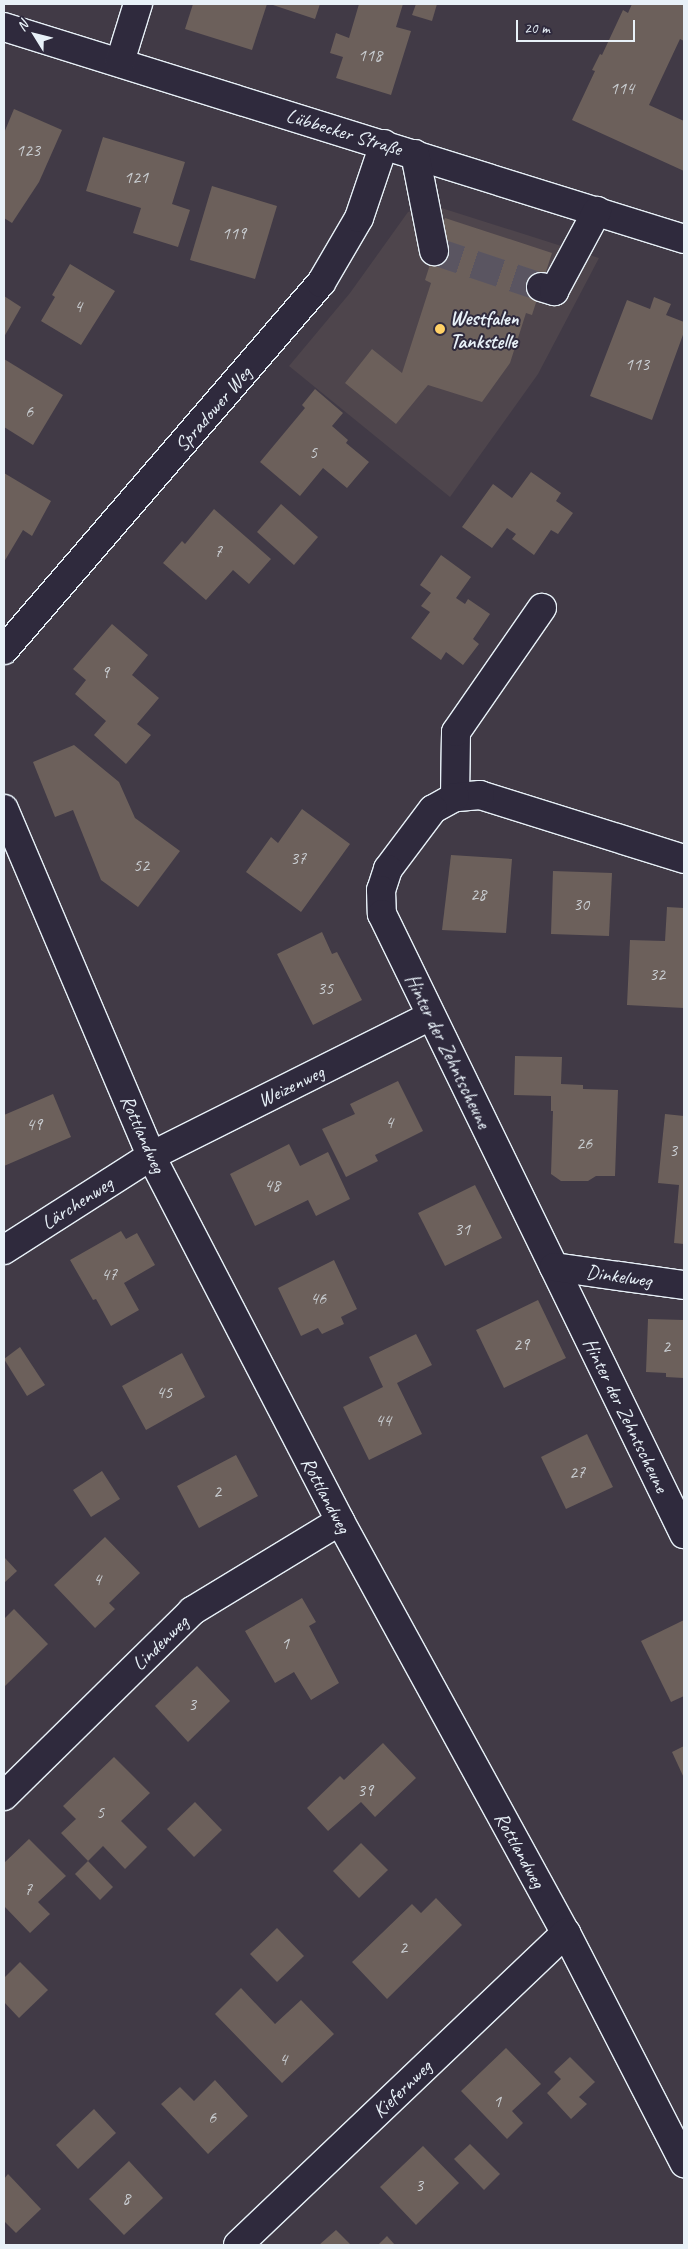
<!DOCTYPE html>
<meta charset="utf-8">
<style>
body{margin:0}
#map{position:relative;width:688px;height:2249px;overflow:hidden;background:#413a46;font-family:Caveat,sans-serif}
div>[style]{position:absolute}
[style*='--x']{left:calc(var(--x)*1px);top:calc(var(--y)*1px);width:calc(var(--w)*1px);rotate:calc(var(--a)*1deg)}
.built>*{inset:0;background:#4e454c}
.building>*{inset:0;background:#6c605b}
.minor-tunnel>*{height:28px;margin-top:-14px;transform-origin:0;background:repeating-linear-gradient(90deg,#5a5561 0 28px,transparent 0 42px)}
.roads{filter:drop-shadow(1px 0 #e8f1f8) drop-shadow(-1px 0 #e8f1f8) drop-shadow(0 1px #e8f1f8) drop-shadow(0 -1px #e8f1f8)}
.minor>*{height:28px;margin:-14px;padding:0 14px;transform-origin:14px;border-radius:14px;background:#2f2a3d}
.dots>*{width:14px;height:14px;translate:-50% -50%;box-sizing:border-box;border:2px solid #2f2a3d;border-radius:50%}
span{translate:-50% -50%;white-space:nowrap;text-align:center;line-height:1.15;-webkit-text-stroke:4px #2f2a3d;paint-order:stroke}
.number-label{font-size:18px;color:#c9cdd1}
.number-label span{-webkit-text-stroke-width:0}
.street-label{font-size:20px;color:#e8f1f8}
.poi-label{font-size:20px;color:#e8f1f8;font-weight:700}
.left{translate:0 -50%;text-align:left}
.frame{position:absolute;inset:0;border:5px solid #e8f1f8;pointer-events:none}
.north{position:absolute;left:10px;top:10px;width:50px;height:50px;-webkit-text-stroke:4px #2f2a3d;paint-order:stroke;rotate:306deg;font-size:14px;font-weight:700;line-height:20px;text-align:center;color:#e8f1f8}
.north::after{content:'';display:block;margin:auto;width:18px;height:22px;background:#e8f1f8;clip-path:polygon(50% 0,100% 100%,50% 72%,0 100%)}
.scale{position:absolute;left:516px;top:20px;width:119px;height:22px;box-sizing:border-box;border:2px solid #e8f1f8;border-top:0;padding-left:6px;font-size:15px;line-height:18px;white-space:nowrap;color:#e8f1f8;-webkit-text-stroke:4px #2f2a3d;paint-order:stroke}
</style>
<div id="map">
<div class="built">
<i style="clip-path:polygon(432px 205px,599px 258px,538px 374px,450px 497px,289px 366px,350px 293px,408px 212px)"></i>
</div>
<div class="building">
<i style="clip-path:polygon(193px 4px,267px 4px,252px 50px,185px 29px)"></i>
<i style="clip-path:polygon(270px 4px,320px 4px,315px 19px)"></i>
<i style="clip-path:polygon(359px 4px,403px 4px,396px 27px,411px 31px,391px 95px,336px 78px,343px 57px,330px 53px,336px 33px,349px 38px)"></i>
<i style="clip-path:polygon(416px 4px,437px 4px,432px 21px,412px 15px)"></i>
<i style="clip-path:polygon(632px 4px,684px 4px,684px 41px,680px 39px,649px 105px,684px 121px,684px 171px,572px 120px,595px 71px,592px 70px,600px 54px,602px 55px,623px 10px,628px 13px)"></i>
<i style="clip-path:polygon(14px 109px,62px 130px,39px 182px,12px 223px,4px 218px,4px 133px)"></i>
<i style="clip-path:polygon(103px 137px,185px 162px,172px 204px,190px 210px,178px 247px,133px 233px,141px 208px,86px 191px)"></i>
<i style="clip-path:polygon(212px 186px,277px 206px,255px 279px,190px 260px)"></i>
<i style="clip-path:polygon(445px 218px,552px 253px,532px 315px,526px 313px,510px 363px,482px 402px,428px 385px,396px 424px,345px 383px,372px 349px,402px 373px,431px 283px,425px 280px)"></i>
<i style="clip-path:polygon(70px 264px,115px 291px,81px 345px,41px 321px,55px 297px,52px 295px)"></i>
<i style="clip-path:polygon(4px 296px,21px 307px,4px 337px)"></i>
<i style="clip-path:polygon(654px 297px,671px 304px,666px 315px,684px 322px,684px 332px,652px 420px,590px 396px,627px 300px,650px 309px)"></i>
<i style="clip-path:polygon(4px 359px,63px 395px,33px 445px,4px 427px)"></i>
<i style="clip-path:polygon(315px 389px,343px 413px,332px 426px,348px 440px,346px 443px,369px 462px,347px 488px,323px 468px,300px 496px,260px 462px,305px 408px,302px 405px)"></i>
<i style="clip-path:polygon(531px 472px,561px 493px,556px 501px,573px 513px,558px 534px,551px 530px,534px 555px,512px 539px,516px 534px,507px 528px,492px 548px,462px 527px,493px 484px,512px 498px)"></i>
<i style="clip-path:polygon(4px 473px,51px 501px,32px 536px,23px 530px,4px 562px)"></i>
<i style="clip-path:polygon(281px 504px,318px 537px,294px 565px,257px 532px)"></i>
<i style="clip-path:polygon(214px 509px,271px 559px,249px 584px,233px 570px,206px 600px,163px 563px,182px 541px,185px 544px)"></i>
<i style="clip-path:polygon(441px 555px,471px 577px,456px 598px,465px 604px,468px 599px,490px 614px,473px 639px,479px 644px,463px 665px,446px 652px,441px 660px,411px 638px,430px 612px,421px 606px,431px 593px,420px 585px)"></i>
<i style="clip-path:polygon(112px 624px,148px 655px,132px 675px,159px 698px,137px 724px,151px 735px,126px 764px,94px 735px,106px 721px,75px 694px,86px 680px,73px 669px)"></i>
<i style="clip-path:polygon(74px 745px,119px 782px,135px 818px,180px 851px,138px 907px,101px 880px,73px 810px,55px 817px,33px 762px)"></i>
<i style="clip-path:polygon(302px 809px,350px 844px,301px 912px,246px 872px,271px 837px,278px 843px)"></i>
<i style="clip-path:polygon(451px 855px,512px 859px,506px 933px,442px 930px)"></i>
<i style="clip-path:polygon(553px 871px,612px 873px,609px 936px,551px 934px)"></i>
<i style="clip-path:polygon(667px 907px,684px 908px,684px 1008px,627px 1005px,630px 940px,665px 941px)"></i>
<i style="clip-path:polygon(322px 932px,332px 954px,337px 952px,362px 1000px,313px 1025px,277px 954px)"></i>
<i style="clip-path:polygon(515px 1056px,562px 1057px,561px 1084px,583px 1085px,583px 1089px,618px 1090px,615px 1176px,596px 1176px,588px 1181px,561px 1181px,551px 1174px,553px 1111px,551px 1111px,551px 1096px,514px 1095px)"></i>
<i style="clip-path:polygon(398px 1081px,423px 1131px,375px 1155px,378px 1161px,346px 1177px,322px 1129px,355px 1114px,350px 1104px)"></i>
<i style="clip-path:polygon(53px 1094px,71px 1137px,4px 1166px,4px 1115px)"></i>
<i style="clip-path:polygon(665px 1114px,684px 1116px,684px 1244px,674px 1243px,679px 1185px,658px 1183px)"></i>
<i style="clip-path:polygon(289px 1144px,300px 1166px,328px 1152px,350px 1199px,316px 1216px,308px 1200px,255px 1226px,230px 1174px)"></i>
<i style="clip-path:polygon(475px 1185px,502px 1238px,445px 1266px,418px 1213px)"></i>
<i style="clip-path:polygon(121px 1231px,126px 1239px,137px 1233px,155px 1265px,124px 1283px,139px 1310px,111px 1326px,96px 1299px,93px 1300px,70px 1260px)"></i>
<i style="clip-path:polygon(334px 1260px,357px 1309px,341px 1317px,344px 1324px,322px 1334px,318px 1328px,301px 1336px,278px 1288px)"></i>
<i style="clip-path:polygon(538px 1300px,566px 1358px,504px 1388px,476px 1330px)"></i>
<i style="clip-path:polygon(648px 1319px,684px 1320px,684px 1378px,666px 1377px,666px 1373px,646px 1372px)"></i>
<i style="clip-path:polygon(416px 1334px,432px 1365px,397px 1383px,422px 1434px,369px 1460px,343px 1407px,383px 1387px,369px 1357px)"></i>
<i style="clip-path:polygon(20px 1347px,45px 1385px,27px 1396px,4px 1359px)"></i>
<i style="clip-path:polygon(182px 1353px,205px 1397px,146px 1430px,122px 1386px)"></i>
<i style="clip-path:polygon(587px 1434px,613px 1487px,566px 1509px,541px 1457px)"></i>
<i style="clip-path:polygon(236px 1455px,258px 1496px,199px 1528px,177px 1486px)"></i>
<i style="clip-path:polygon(102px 1471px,120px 1499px,91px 1517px,73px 1490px)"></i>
<i style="clip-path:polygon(105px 1537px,140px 1573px,109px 1603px,115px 1609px,95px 1628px,54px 1585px)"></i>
<i style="clip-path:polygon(4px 1557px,17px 1571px,4px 1583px)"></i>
<i style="clip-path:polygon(302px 1598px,316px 1622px,309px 1626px,339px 1683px,311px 1700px,294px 1672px,275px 1683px,245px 1631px)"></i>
<i style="clip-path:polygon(14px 1609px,48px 1644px,4px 1687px,4px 1619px)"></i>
<i style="clip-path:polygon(684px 1620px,684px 1696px,671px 1702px,641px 1641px)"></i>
<i style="clip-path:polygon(197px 1666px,230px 1701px,188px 1742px,155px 1706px)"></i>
<i style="clip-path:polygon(383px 1743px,416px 1778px,375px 1817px,361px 1802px,328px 1831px,307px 1808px,340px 1776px,344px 1780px)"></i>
<i style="clip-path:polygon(684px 1746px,684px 1778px,672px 1752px)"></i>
<i style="clip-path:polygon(114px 1757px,150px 1793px,121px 1821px,147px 1847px,125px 1869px,103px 1846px,88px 1861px,61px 1833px,76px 1819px,63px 1806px)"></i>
<i style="clip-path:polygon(195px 1802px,222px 1830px,194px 1857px,167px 1829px)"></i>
<i style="clip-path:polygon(29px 1839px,66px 1876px,38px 1902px,50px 1914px,30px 1933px,4px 1906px,4px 1863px)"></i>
<i style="clip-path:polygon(361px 1843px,388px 1870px,359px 1898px,333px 1871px)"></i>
<i style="clip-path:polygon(88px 1861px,113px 1887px,100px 1900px,75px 1874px)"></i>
<i style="clip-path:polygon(436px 1898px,462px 1925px,387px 1999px,352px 1962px,412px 1904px,421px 1913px)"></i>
<i style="clip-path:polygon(277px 1928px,304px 1956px,277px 1982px,250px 1954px)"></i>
<i style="clip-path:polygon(20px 1962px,48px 1990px,19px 2018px,4px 2002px,4px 1978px)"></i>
<i style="clip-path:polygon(241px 1988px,275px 2024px,301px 2000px,334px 2034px,282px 2083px,215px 2014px)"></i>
<i style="clip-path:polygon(506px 2048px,541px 2084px,512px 2111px,523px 2123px,507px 2139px,461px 2091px)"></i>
<i style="clip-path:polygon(570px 2057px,595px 2082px,579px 2097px,587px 2104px,571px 2119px,547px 2093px,561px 2079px,554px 2072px)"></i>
<i style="clip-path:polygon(215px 2080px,248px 2116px,208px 2154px,161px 2104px,180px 2087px,194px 2101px)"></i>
<i style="clip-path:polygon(94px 2109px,116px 2133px,78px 2169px,56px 2145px)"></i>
<i style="clip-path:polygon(470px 2144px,500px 2174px,484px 2190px,454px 2159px)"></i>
<i style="clip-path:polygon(423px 2146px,459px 2183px,416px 2225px,380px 2187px)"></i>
<i style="clip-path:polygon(129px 2161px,163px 2198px,124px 2235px,89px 2199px)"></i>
<i style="clip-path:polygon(8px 2174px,41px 2209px,16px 2233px,4px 2221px,4px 2179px)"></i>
<i style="clip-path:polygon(336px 2230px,351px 2245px,319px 2245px)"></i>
<i style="clip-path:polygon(387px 2236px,395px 2245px,378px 2245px)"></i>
</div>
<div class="minor-tunnel">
<i style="--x:434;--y:251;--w:113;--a:18.6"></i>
</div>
<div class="roads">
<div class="minor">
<i style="--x:4;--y:27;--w:712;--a:17.32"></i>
<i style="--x:120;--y:62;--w:61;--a:-72.8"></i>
<i style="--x:415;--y:154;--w:99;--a:78.9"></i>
<i style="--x:541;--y:287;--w:14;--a:17"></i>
<i style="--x:554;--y:291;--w:91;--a:-61.7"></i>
<i style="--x:4;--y:650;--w:485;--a:-49.2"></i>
<i style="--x:321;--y:283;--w:75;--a:-59.7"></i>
<i style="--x:359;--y:218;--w:78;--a:-71.3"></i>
<i style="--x:455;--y:797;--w:65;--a:-89.1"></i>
<i style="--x:456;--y:732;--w:151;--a:-55.3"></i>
<i style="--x:4;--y:809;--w:377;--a:67"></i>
<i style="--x:151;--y:1156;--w:411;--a:62.6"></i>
<i style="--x:340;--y:1521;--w:470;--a:61.3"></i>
<i style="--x:566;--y:1933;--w:259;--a:62.8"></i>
<i style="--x:684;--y:859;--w:214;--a:-162.6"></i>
<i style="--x:480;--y:795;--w:25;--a:175"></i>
<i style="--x:455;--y:797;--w:25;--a:151"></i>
<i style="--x:433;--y:809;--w:75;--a:126.9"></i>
<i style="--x:388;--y:869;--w:22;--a:108"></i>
<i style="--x:381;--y:890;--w:24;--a:88"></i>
<i style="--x:382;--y:914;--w:690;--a:64.03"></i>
<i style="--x:4;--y:1250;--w:174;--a:-32.6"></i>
<i style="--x:151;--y:1156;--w:313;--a:-26.6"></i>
<i style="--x:554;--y:1267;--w:131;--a:7.9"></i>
<i style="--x:4;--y:1796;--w:264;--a:-44.5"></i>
<i style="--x:192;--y:1611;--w:173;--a:-31.3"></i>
<i style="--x:238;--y:2245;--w:453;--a:-43.6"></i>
</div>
</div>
<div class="dots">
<i style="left:440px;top:329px;background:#ffd166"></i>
</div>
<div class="number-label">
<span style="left:370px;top:55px">118</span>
<span style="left:622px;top:88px">114</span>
<span style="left:28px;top:150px">123</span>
<span style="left:136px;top:177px">121</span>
<span style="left:234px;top:233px">119</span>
<span style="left:78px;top:306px">4</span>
<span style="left:637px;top:364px">113</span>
<span style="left:29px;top:411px">6</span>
<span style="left:313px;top:452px">5</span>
<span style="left:218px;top:551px">7</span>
<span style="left:105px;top:672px">9</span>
<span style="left:298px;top:858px">37</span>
<span style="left:141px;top:865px">52</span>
<span style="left:478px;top:894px">28</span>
<span style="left:581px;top:904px">30</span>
<span style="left:657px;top:974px">32</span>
<span style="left:325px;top:988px">35</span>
<span style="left:389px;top:1122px">4</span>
<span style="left:34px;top:1124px">49</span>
<span style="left:584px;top:1143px">26</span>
<span style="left:673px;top:1150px">3</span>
<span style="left:272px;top:1185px">48</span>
<span style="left:462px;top:1229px">31</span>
<span style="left:109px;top:1274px">47</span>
<span style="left:318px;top:1298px">46</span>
<span style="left:521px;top:1344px">29</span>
<span style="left:666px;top:1346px">2</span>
<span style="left:164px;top:1392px">45</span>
<span style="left:383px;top:1420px">44</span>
<span style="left:577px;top:1472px">27</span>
<span style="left:217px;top:1491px">2</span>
<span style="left:97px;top:1579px">4</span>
<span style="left:285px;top:1643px">1</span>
<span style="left:192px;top:1704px">3</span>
<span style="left:365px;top:1790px">39</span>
<span style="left:100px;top:1812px">5</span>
<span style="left:28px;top:1889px">7</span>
<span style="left:403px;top:1947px">2</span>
<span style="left:283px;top:2059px">4</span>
<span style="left:497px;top:2101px">1</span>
<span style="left:212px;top:2117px">6</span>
<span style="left:419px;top:2185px">3</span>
<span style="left:126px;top:2198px">8</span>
</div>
<div class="street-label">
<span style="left:344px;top:132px;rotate:17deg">Lübbecker Straße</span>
<span style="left:213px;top:409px;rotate:-49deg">Spradower Weg</span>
<span style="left:448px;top:1051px;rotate:64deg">Hinter der Zehntscheune</span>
<span style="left:291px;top:1086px;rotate:-26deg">Weizenweg</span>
<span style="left:143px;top:1134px;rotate:66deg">Rottlandweg</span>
<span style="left:77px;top:1203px;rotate:-33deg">Lärchenweg</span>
<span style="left:619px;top:1276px;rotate:8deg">Dinkelweg</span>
<span style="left:626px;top:1415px;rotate:64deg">Hinter der Zehntscheune</span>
<span style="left:326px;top:1495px;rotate:62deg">Rottlandweg</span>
<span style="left:160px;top:1643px;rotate:-44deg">Lindenweg</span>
<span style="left:520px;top:1850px;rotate:61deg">Rottlandweg</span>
<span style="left:402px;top:2089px;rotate:-44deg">Kiefernweg</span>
</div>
<div class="poi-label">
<span class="left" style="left:450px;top:330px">Westfalen<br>Tankstelle</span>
</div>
<div class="frame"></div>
<div class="north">N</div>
<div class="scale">20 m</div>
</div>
